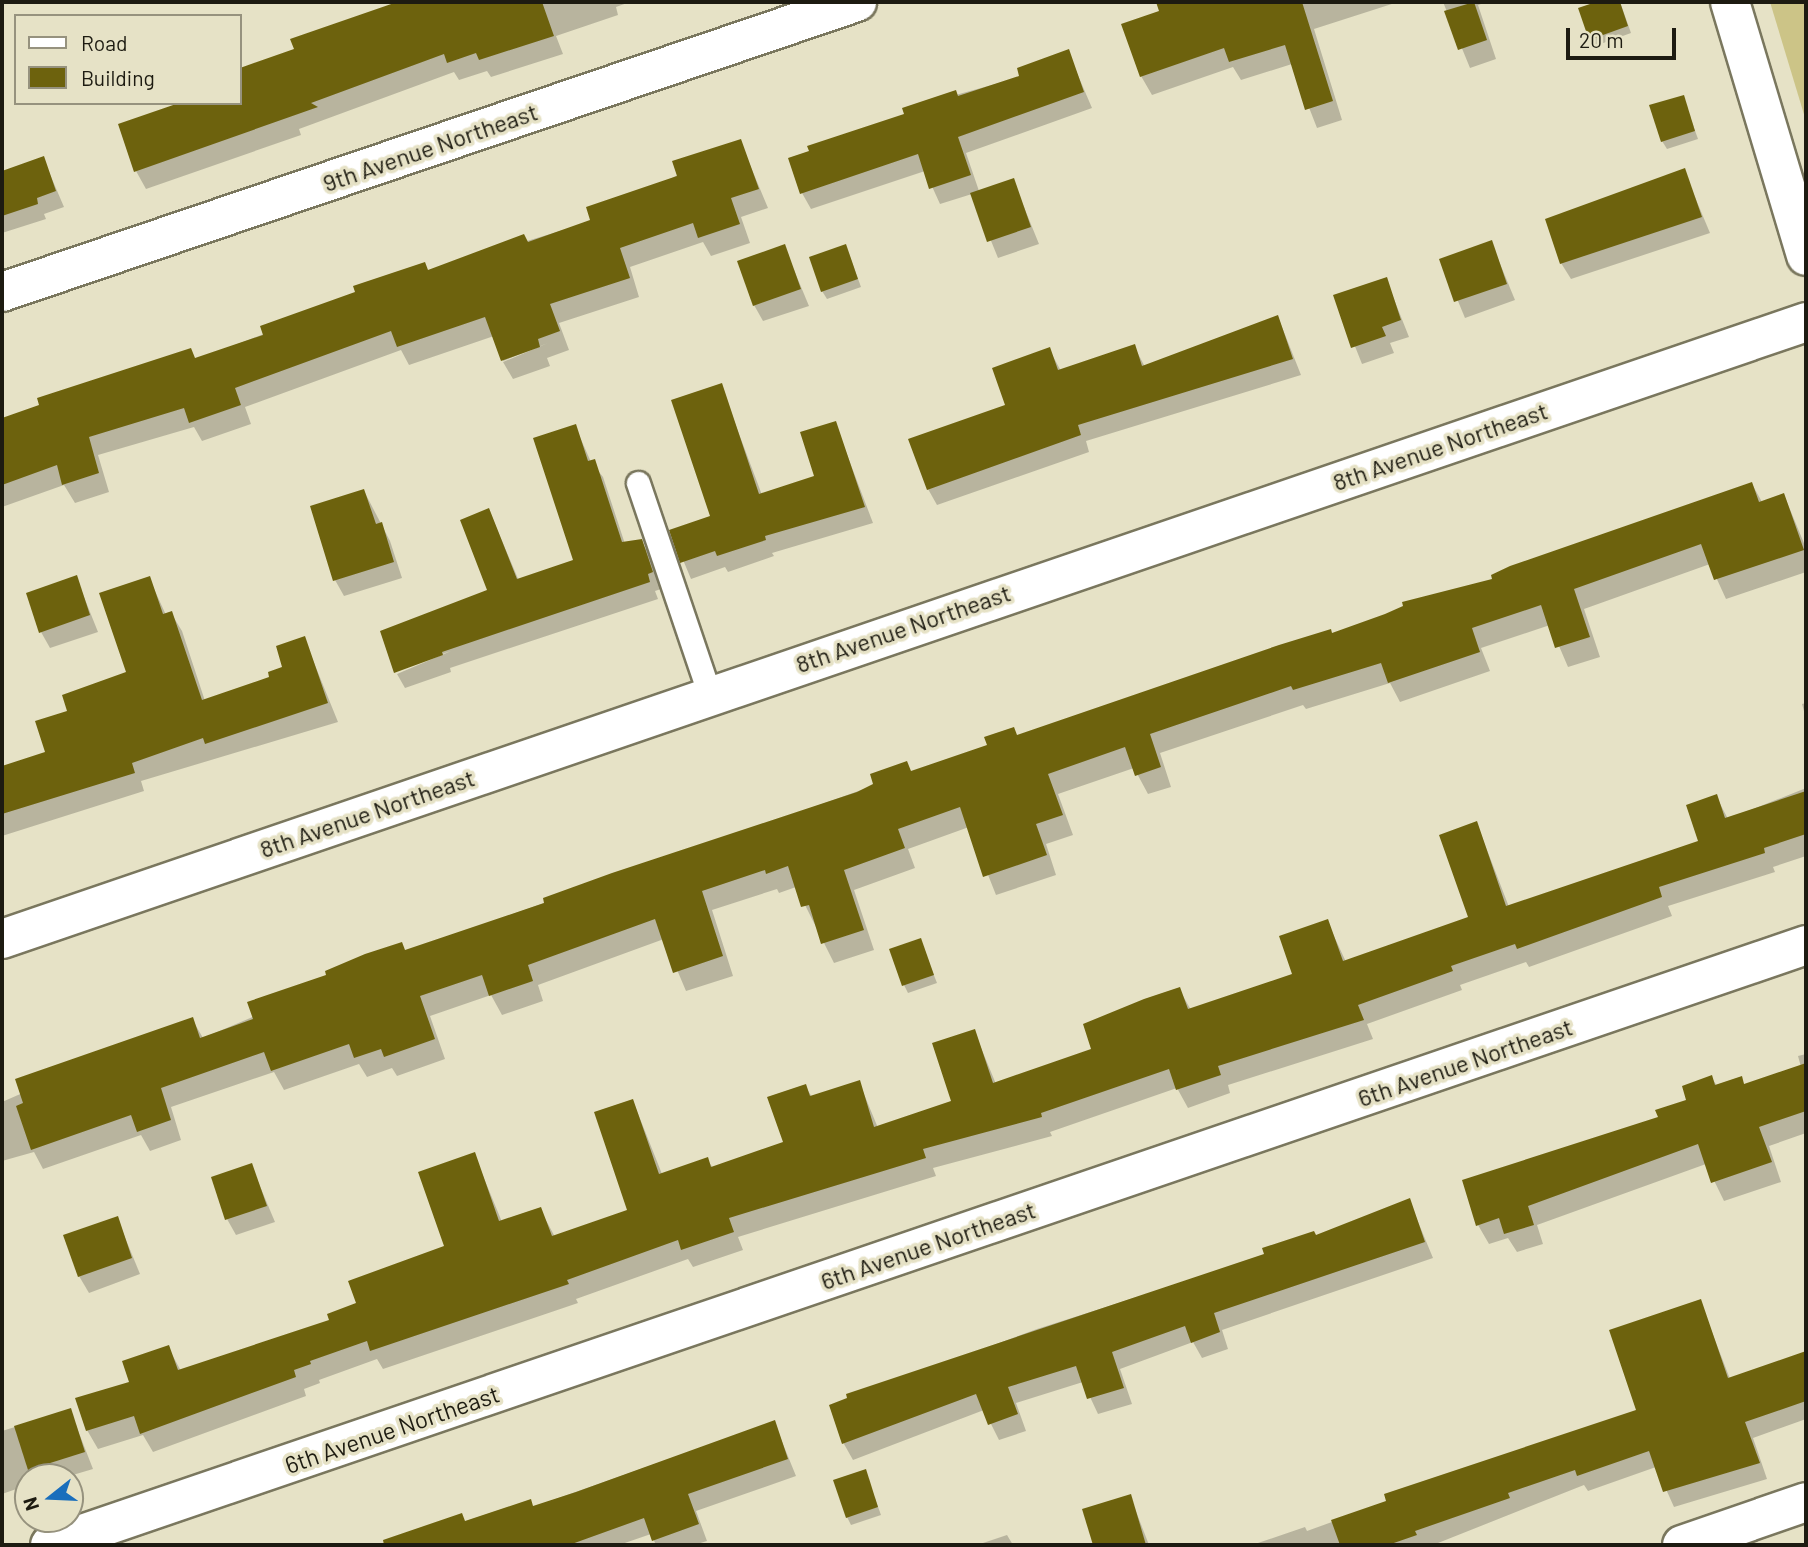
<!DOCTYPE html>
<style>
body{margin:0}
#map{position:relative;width:1808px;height:1547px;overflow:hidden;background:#e6e2c6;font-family:Barlow,sans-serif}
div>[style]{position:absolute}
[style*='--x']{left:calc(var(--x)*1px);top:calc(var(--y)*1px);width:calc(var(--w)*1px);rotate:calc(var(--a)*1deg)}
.green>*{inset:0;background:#ccc487}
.shadow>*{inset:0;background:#0003}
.building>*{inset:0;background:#6d620d}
.roads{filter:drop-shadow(2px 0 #7a775e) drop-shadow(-2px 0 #7a775e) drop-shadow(0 2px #7a775e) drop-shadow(0 -2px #7a775e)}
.lane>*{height:23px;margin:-11.5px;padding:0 11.5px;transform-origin:11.5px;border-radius:11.5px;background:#fff}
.street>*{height:38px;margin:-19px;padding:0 19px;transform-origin:19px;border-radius:19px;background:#fff}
.secondary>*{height:38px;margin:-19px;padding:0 19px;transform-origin:19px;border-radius:19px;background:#fff}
span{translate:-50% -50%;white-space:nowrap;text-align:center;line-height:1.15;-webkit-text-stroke:7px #e6e2c6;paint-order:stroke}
.street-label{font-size:24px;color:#1d1b11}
.frame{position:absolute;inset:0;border:4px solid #1d1b11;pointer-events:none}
.legend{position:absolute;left:14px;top:14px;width:228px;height:91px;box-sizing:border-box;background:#e6e2c6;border:2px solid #96927e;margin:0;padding:9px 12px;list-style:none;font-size:21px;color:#1d1b11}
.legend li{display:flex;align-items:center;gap:14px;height:35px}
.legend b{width:35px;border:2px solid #96927e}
.north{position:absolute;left:14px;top:1463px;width:70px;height:70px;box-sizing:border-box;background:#e6e2c6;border:2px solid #96927e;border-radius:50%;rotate:252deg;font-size:19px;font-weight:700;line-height:28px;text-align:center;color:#1d1b11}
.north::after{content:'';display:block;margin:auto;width:24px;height:32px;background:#196ebc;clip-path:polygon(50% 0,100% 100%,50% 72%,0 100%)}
.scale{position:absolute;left:1566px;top:28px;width:110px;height:32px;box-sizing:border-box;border:4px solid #1d1b11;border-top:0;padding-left:9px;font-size:21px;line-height:24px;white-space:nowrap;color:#1d1b11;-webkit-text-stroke:5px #e6e2c6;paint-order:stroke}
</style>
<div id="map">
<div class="green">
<i style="clip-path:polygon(1770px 2px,1806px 2px,1806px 121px)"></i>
</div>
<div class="shadow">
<i style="clip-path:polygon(402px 2px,630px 2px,616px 7px,618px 15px,556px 36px,563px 54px,491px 77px,487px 71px,459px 80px,454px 72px,299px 129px,301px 135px,146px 189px,136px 171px,240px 103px,240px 82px,244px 81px,240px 69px,296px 50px,293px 40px)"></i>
<i style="clip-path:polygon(1158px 2px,1398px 2px,1314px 29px,1342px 120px,1317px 128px,1292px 64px,1241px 80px,1233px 67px,1152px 95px,1141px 76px,1161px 12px)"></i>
<i style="clip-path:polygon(1443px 2px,1487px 2px,1478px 5px,1496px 59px,1470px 68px)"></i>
<i style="clip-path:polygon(1601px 2px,1620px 2px,1631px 33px,1595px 46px,1580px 9px)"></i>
<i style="clip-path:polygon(1068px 52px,1092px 108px,966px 153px,979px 191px,1013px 180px,1039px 244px,998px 258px,972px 194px,940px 204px,925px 171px,811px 209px,802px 193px,907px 115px,905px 109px,1021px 77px)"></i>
<i style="clip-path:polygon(1683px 97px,1698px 139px,1667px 149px,1662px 141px)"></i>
<i style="clip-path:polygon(740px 141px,768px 208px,741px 217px,750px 243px,711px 256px,703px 242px,630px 267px,639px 297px,559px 323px,569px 350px,547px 358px,550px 366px,513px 379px,503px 362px,548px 343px,503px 361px,494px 336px,409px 365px,401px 350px,245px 407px,251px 424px,202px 441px,194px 427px,98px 455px,109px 492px,75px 503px,64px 485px,2px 507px,2px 420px,196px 360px,428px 271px,593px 221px)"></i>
<i style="clip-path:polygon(43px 158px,64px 207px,44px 214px,46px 219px,2px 233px,2px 172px)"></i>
<i style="clip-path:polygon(1684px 171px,1710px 233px,1571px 279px,1561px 263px)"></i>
<i style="clip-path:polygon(1491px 242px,1515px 300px,1465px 318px,1441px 260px)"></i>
<i style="clip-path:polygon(784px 246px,809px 306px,763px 321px,754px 305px)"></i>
<i style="clip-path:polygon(849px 254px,861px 287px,827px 299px,822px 291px)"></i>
<i style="clip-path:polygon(1386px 279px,1409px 337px,1390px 343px,1394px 353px,1362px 364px,1335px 296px)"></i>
<i style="clip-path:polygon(1278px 317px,1301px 375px,1086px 441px,1089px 452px,937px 505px,928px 489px,1007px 406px,1049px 349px,1061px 371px,1134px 346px,1145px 367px)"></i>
<i style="clip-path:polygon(721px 386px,762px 495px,817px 477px,835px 423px,873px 523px,772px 553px,774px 556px,728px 572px,725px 567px,691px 579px,671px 531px,712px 517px)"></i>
<i style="clip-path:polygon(575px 426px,591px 462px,603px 477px,625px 544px,641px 541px,651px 557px,661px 589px,655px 591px,658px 599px,450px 668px,451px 672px,405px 688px,397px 674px,451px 651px,396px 670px,489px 591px,489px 510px,519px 581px,575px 562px)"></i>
<i style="clip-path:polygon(1752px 484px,1762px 502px,1784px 495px,1806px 548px,1806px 572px,1726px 599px,1710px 564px,1584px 609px,1600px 657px,1568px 667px,1550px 625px,1481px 648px,1490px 671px,1400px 702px,1390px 683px,1306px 709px,1303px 705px,1160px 753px,1171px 787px,1148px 794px,1134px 768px,1058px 794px,1073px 835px,1046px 844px,1056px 875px,996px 895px,969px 827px,908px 849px,915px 868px,854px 890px,874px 950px,834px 963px,796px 887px,779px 893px,777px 889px,712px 910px,733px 976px,686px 991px,664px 939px,538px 985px,543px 1001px,502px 1015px,491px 995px,430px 1016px,445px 1059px,397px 1076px,392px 1068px,367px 1077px,359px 1064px,284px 1090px,274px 1072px,171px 1107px,181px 1140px,150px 1151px,141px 1135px,43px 1169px,34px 1152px,2px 1161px,2px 1102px,192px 1019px,203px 1038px,406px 952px,912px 772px,1495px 580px)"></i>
<i style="clip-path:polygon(364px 491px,390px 541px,402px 578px,344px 596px,335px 580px)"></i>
<i style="clip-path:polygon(76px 577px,98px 632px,50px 648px,41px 632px)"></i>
<i style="clip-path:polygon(149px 578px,166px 615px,171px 613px,182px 631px,205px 701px,272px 678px,284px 668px,304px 638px,338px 722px,141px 781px,144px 791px,2px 836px,2px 768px,48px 753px,69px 712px,129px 673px)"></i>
<i style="clip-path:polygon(1806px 703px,1806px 718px,1802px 704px)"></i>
<i style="clip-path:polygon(1806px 788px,1806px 856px,1773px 867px,1775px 872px,1668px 906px,1672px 916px,1529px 967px,1526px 962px,1460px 985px,1462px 990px,1367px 1024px,1373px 1039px,1228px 1085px,1230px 1093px,1188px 1108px,1177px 1088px,1050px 1132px,1052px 1136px,933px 1168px,936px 1176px,738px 1237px,743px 1250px,693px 1267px,688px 1259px,576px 1299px,578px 1303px,383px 1369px,377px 1359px,319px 1380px,320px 1383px,304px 1389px,306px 1396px,153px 1452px,143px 1435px,98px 1449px,87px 1430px,168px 1347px,181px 1371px,331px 1321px,447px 1247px,474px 1154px,502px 1222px,540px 1209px,555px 1237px,630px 1211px,633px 1101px,662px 1174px,707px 1159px,713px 1168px,785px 1144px,805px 1086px,812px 1097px,859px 1082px,878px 1128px,953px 1103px,974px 1031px,996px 1084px,1094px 1050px,1179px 989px,1191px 1010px,1294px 975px,1327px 921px,1346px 962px,1470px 918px,1477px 824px,1509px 907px,1701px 842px,1716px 796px,1728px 819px)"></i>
<i style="clip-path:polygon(920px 940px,937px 983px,908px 993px,904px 985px)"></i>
<i style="clip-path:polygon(1806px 1054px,1806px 1133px,1769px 1146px,1781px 1182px,1724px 1201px,1706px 1164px,1537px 1225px,1543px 1244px,1517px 1252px,1508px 1238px,1489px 1244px,1478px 1225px,1689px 1101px,1712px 1078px,1717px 1086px,1741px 1078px,1745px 1086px,1801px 1067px,1798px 1056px)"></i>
<i style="clip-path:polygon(251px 1165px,275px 1222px,236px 1235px,227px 1219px)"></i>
<i style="clip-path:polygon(1409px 1200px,1433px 1258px,1222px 1330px,1228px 1349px,1202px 1358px,1193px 1342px,1120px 1369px,1132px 1404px,1098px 1414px,1083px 1382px,1016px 1403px,1026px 1431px,999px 1440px,984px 1410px,853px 1460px,844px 1444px,831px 1406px,1037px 1329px,1266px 1256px)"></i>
<i style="clip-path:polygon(117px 1218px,140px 1274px,89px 1293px,79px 1276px)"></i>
<i style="clip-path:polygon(1700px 1301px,1730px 1379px,1806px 1353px,1806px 1419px,1753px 1438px,1767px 1479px,1674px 1507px,1656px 1467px,1588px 1491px,1584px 1485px,1433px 1545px,1252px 1545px,1305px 1527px,1307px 1531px,1639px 1411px)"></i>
<i style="clip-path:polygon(70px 1410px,93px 1469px,66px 1477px,28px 1477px,28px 1485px,2px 1494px,2px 1431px)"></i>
<i style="clip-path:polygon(774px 1422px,796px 1476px,696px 1511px,707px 1541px,694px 1545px,656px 1545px,651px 1534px,619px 1545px,393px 1545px,391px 1539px,533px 1507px)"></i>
<i style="clip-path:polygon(865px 1471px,881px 1515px,851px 1525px,847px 1517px)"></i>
<i style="clip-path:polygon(1130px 1496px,1149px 1545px,1094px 1545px,1084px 1510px)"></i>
<i style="clip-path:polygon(1007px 1535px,1013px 1545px,977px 1545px)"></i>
</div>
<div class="building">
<i style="clip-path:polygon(397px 2px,542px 2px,554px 36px,479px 60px,476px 53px,447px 63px,444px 54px,311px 103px,318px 107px,134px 172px,118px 124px,179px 103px,240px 103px,240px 68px,294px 49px,290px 39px)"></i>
<i style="clip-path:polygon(1156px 2px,1302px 2px,1333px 101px,1305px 110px,1285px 45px,1229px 62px,1224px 48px,1140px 77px,1121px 24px,1159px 11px)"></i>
<i style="clip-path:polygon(1474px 2px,1487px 40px,1458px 50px,1444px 11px)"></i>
<i style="clip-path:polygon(1596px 2px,1620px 2px,1628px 26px,1589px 40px,1578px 8px)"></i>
<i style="clip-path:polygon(1069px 49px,1084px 92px,958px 137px,971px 175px,929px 189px,918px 154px,800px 194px,788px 158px,809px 151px,807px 146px,904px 114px,902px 108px,956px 90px,958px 96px,1019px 76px,1017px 68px)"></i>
<i style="clip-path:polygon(1684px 95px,1695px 131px,1661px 142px,1649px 105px)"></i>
<i style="clip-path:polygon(741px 139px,759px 189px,731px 198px,740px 224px,698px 238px,693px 223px,620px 248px,630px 278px,550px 304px,560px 331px,538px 339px,540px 347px,501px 361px,485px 317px,397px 347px,391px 331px,235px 388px,241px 405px,189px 423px,184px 408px,89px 437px,99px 473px,62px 485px,57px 465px,2px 485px,2px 418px,39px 405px,37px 398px,191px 348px,195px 358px,263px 335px,260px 326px,355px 292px,353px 286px,425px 262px,428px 270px,524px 234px,528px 242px,590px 220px,586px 207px,677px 176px,672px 161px)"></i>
<i style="clip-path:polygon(44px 156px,56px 191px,37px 198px,38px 204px,2px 216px,2px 171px)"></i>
<i style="clip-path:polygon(1685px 168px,1702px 217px,1560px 264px,1545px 219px)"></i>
<i style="clip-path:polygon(1014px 178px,1031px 227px,987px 242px,970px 193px)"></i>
<i style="clip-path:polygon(1492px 240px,1507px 284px,1454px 302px,1439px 259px)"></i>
<i style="clip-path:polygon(785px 244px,801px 289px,753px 306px,737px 261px)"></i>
<i style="clip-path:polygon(846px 244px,858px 279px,821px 292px,809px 257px)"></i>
<i style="clip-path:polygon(1387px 277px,1401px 320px,1382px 327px,1386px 336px,1351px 348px,1333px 295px)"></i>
<i style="clip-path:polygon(1278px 315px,1293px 359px,1078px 425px,1081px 435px,927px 490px,908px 439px,1005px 405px,992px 368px,1050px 347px,1058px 370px,1135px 344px,1142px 366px)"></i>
<i style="clip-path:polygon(722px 383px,759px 494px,814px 476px,800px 432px,836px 421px,865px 507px,765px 536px,766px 540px,717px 556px,715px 551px,680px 563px,669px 530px,710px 516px,671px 400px)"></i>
<i style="clip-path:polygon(576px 424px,588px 461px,595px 459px,622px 542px,642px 539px,653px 572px,648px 574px,650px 582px,442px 652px,443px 655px,394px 673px,380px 631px,487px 590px,460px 520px,489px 508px,517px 579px,573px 560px,533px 438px)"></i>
<i style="clip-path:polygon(1752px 482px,1759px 502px,1784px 493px,1804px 550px,1714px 580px,1701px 544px,1574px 589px,1590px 637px,1555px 648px,1541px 605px,1472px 628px,1480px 652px,1388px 683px,1381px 663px,1293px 690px,1291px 686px,1150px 734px,1161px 767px,1135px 776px,1125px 747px,1048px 774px,1063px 815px,1036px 824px,1047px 855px,983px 877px,960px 807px,898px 829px,905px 848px,844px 870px,864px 930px,821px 944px,809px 905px,801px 907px,788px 866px,766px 874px,765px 870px,702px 891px,723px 956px,673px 973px,655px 919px,528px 965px,533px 981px,489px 996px,482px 975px,420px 996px,435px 1039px,384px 1057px,381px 1049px,354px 1058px,349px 1044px,271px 1071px,264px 1052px,161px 1088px,171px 1120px,137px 1132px,131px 1115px,31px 1150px,16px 1106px,23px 1103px,15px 1079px,193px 1017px,200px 1038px,253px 1019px,247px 1002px,326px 975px,325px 971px,365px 954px,402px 942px,405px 950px,544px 903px,543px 898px,612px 873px,857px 792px,873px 784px,870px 774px,907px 761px,911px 771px,987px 745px,984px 737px,1014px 727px,1017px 735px,1279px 645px,1331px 629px,1332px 633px,1385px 614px,1403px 606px,1402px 602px,1492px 579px,1491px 575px,1510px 566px)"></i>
<i style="clip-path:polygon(364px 489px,376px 524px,382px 522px,394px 562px,333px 581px,310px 506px)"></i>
<i style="clip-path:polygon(77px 575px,90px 615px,39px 633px,26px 593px)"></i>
<i style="clip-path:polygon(150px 576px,163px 614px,172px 611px,202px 700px,269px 677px,268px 672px,282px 667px,276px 646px,305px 636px,328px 703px,205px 744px,203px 738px,132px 763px,135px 773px,2px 814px,2px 766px,45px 752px,35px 721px,67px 711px,62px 695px,126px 672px,99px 593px)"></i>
<i style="clip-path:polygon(1806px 791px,1806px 834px,1764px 848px,1765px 853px,1659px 887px,1662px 897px,1517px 949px,1515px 944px,1451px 966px,1453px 971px,1358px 1005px,1364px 1020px,1218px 1066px,1221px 1075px,1176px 1090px,1169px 1069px,1041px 1113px,1042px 1117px,923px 1149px,926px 1158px,729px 1218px,734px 1232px,681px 1250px,678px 1240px,567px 1280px,569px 1284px,370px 1351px,367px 1341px,310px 1361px,311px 1364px,294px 1370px,296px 1377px,140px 1434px,134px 1416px,86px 1431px,75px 1398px,129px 1382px,122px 1361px,169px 1345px,178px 1370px,329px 1320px,327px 1314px,356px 1303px,348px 1281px,444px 1246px,418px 1172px,475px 1152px,499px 1221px,541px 1207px,552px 1236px,627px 1210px,594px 1112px,633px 1099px,659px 1174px,708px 1157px,711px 1167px,783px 1142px,767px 1097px,806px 1084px,810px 1096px,860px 1080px,874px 1127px,951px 1101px,932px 1043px,975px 1029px,993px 1083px,1091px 1049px,1083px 1024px,1144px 999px,1180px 987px,1188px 1009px,1292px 974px,1279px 936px,1328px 919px,1343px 961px,1468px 917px,1439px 835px,1477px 821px,1506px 906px,1698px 841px,1686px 805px,1717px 794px,1725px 818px)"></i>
<i style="clip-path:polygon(921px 938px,934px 975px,902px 986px,889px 949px)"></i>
<i style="clip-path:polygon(1806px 1063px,1806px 1111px,1759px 1127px,1772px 1162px,1711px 1183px,1698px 1144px,1528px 1206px,1534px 1225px,1504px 1234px,1499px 1218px,1476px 1226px,1462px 1180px,1658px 1117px,1655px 1110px,1686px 1100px,1682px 1086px,1712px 1075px,1715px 1085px,1742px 1076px,1744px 1084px)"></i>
<i style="clip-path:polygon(252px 1163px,267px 1206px,225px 1220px,211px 1177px)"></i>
<i style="clip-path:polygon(1410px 1198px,1425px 1242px,1214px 1313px,1220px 1332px,1191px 1343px,1185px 1326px,1112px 1352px,1124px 1388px,1087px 1399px,1076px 1366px,1008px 1387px,1018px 1414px,988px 1425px,976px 1394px,842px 1444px,829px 1405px,847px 1398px,846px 1394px,1264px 1254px,1262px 1248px,1314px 1231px,1316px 1235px)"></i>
<i style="clip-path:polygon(118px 1216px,132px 1258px,78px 1277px,63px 1235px)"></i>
<i style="clip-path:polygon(1701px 1299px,1728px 1378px,1806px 1351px,1806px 1401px,1745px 1422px,1760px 1463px,1663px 1492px,1649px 1451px,1577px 1476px,1575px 1470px,1508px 1493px,1510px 1498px,1415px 1531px,1417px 1535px,1388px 1545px,1340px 1545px,1331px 1520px,1386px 1501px,1384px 1494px,1636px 1410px,1609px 1330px)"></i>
<i style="clip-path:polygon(71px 1408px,85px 1452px,28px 1470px,14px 1426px)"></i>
<i style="clip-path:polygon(775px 1420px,788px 1459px,688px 1494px,699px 1524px,652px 1541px,644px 1518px,569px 1545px,384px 1545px,383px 1540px,462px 1513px,465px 1521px,531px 1499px,533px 1506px,576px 1492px)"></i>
<i style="clip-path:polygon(866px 1469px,878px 1507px,846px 1518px,833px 1480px)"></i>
<i style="clip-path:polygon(1131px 1494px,1146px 1545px,1093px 1545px,1082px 1509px)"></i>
</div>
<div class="roads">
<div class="lane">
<i style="--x:638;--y:483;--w:222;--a:71.3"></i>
</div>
<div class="street">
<i style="--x:2;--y:292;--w:903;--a:-18.74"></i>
<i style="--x:2;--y:939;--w:1907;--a:-18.88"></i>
<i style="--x:50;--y:1545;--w:1856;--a:-18.86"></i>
</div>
<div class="secondary">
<i style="--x:1730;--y:2;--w:265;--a:73.3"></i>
<i style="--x:1682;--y:1545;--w:131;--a:-19.1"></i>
</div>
</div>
<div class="street-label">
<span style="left:430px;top:147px;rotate:-19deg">9th Avenue Northeast</span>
<span style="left:1440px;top:446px;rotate:-19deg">8th Avenue Northeast</span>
<span style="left:903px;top:628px;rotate:-19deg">8th Avenue Northeast</span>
<span style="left:367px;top:813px;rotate:-19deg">8th Avenue Northeast</span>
<span style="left:1465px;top:1062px;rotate:-19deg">6th Avenue Northeast</span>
<span style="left:928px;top:1245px;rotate:-19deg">6th Avenue Northeast</span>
<span style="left:392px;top:1429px;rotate:-19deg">6th Avenue Northeast</span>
</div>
<div class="frame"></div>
<ul class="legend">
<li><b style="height:9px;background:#fff"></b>Road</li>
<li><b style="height:19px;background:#6d620d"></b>Building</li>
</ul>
<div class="north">N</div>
<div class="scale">20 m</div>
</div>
